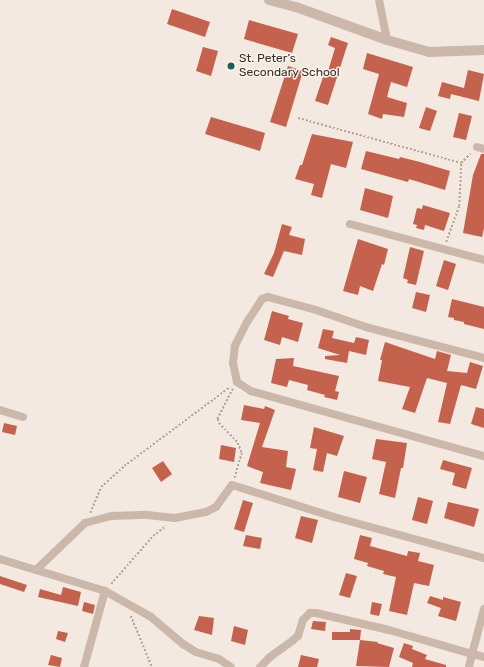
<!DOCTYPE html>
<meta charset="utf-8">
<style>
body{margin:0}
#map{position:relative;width:484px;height:667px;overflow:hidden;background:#f3e9e0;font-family:Rubik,sans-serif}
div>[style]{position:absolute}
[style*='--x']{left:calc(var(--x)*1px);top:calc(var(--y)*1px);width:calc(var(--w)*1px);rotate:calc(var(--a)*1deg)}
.building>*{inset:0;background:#c4624d}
.path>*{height:1.5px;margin-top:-0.75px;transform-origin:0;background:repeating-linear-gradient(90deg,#b7a295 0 2px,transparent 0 4px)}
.minor>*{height:8px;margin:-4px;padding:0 4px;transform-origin:4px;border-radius:4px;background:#cbb8ab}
.tertiary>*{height:10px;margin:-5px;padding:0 5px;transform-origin:5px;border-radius:5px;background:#cbb8ab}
.dots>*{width:11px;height:11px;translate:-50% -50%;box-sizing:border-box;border:2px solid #faf3ec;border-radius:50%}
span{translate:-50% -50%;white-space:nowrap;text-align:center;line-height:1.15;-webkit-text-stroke:3px #faf3ec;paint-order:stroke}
.poi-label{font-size:12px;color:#392e2a}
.left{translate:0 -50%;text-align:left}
</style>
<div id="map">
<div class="building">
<i style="clip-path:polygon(172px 9px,210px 22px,205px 37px,167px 24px)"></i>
<i style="clip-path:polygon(249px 20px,298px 34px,292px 53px,244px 39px)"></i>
<i style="clip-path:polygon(331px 37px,348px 43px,328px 105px,315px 101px,323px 77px,326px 78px,335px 48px,328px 45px)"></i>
<i style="clip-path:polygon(203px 47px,218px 51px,211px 76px,196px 71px)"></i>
<i style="clip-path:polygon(367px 53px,413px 67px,407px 87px,391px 82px,387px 97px,407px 103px,404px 117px,383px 114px,382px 119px,368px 114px,379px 74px,363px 69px)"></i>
<i style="clip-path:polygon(288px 66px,303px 71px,286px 127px,270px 122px)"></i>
<i style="clip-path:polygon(468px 70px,484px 74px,479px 101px,451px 94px,450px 99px,438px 96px,442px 82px,464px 88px)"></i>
<i style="clip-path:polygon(426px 107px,437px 111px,430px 131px,419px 128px)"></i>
<i style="clip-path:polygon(459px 113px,472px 116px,466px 140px,453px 137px)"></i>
<i style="clip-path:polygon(211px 117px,265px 133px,260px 151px,205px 134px)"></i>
<i style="clip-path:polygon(312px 134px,353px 142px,346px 168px,331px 164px,322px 198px,311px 195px,314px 184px,295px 179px,300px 165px,302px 165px)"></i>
<i style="clip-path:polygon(366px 151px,399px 159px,400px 157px,420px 162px,450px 171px,445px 190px,409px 179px,408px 182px,361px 169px)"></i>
<i style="clip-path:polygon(481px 154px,484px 154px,484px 228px,482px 237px,463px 233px,473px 175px)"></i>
<i style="clip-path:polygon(365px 188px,393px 196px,388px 218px,360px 210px)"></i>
<i style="clip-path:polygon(423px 205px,450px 213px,444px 231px,425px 225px,424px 230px,416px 228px,417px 225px,413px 224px,417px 208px,422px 209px)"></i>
<i style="clip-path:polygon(282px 224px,292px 227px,289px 235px,305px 239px,302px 255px,284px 251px,273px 277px,264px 274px,274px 253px)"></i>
<i style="clip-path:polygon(358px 239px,388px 249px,384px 265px,382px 264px,373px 291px,360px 286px,358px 295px,343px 291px)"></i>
<i style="clip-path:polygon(410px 247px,424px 251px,416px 285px,407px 283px,408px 280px,403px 278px)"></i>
<i style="clip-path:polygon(444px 260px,456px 264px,448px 290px,436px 286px)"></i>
<i style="clip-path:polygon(416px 292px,430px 295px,426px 312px,412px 308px)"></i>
<i style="clip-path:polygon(452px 299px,484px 307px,484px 329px,464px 324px,464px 322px,454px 320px,454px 318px,448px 317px)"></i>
<i style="clip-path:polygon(272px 311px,289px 316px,288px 319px,303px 323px,298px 342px,282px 337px,280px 345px,264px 340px)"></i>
<i style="clip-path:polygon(323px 329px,334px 331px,332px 338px,354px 343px,356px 337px,369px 340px,366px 355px,349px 351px,347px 363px,325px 359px,325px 356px,340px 355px,318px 348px)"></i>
<i style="clip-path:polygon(385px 342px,435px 359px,437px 351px,451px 355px,447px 371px,467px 373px,470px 362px,483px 366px,476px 389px,461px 385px,450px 424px,438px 422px,447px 383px,427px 378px,415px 413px,402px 409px,410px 387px,378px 381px,382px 360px,380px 360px)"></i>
<i style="clip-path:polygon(294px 358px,293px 366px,339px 376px,335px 391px,339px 392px,337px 400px,324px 397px,325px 395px,307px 390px,308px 385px,289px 380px,287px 387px,271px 383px,276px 359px)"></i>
<i style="clip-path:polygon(244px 405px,264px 409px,265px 406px,275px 410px,262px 447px,288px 451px,286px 467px,296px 469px,291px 490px,260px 483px,263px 472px,247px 466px,260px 423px,241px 420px)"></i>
<i style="clip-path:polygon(476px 407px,484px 409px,484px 428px,471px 424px)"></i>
<i style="clip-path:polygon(4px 423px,17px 426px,15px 435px,2px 432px)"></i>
<i style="clip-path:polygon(314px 427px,344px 436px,337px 456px,327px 453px,323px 472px,313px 470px,317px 449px,310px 448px)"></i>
<i style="clip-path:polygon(376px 439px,407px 443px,403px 468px,401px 468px,395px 498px,379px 494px,386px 462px,372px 459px)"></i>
<i style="clip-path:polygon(221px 445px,236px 448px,234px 462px,219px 459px)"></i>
<i style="clip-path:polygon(443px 460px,472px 468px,466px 489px,452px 485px,455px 473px,440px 469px)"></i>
<i style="clip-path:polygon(163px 461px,172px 474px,161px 482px,152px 468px)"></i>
<i style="clip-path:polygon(344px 471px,367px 477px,360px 503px,338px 497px)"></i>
<i style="clip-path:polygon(418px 497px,433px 501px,427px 524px,412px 520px)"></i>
<i style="clip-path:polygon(243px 500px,253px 503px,244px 532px,234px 529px)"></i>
<i style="clip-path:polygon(448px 502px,479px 509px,474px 527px,444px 518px)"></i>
<i style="clip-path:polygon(301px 516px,318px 520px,312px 543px,295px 538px)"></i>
<i style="clip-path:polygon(246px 535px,262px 538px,260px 549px,243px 546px)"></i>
<i style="clip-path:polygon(360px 535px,372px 538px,370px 546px,407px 556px,408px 551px,420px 553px,418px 561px,434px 565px,429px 586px,414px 583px,407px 615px,389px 611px,396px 577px,383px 574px,384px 571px,367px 566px,368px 563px,354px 559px)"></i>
<i style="clip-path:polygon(346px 573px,357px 576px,350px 598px,339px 595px)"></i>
<i style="clip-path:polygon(0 576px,27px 585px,24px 592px,0 584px)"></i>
<i style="clip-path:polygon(63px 587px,81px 592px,78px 606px,38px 597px,40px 589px,61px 595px)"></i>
<i style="clip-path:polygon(430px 596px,443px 600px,443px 597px,461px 602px,456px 621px,438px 616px,441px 608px,427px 603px)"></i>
<i style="clip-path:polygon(84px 602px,95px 605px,93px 614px,82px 611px)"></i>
<i style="clip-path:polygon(372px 602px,382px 604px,379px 616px,370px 614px)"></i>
<i style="clip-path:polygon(199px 616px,214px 618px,212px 635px,194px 630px)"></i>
<i style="clip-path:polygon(313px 621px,326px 622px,325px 631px,311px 629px)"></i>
<i style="clip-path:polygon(234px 626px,248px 630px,245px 645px,231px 641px)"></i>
<i style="clip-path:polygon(350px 629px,361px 630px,360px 640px,332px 640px,332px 632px,350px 632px)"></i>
<i style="clip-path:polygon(58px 631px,68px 633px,65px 642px,56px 639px)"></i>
<i style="clip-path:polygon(360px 640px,378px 642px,377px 643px,394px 648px,389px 667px,356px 666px)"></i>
<i style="clip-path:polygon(404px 643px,413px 646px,412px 649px,427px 655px,425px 659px,446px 665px,446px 667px,412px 667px,413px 663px,399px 657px)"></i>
<i style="clip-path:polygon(51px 655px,62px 658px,60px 667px,48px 665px)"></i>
<i style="clip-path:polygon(301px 655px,319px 659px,317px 667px,298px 667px)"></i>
</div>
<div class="path">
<i style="--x:298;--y:118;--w:169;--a:15.4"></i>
<i style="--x:446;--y:242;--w:38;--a:-70"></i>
<i style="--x:459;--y:206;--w:43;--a:-87.3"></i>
<i style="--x:461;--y:163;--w:13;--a:-45"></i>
<i style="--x:233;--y:389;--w:34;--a:117"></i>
<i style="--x:218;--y:419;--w:4;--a:76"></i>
<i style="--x:219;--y:423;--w:28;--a:46"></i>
<i style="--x:238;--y:443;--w:11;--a:68"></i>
<i style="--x:242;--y:453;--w:26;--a:106"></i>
<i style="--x:90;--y:513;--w:28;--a:-67"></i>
<i style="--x:101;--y:487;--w:31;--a:-42"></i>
<i style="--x:124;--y:466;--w:132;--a:-36.7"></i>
<i style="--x:111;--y:584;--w:64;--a:-48.8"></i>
<i style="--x:153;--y:536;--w:16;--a:-38"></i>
<i style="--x:131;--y:616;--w:55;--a:67.6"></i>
</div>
<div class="minor">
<i style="--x:379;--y:0;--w:41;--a:78.7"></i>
<i style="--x:477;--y:147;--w:7;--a:16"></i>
<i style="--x:350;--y:224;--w:139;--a:15"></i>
<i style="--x:484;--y:358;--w:122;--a:-165.3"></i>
<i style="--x:366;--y:327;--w:53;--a:-161.2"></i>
<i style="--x:316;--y:310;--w:50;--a:-164.8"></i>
<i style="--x:268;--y:297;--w:6;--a:162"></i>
<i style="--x:262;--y:299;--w:27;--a:123"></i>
<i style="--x:247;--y:322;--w:27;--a:117"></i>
<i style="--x:235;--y:346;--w:17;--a:97"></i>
<i style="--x:233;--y:363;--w:19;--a:78"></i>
<i style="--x:237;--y:382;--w:17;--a:33"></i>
<i style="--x:251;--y:391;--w:242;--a:15.6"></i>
<i style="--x:0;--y:410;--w:24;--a:17"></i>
<i style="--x:0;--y:559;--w:110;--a:16.9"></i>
<i style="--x:105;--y:591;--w:53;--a:29.5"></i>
<i style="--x:151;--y:617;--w:42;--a:40.2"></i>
<i style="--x:183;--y:644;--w:15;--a:32"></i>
<i style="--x:196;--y:652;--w:24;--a:17"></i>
<i style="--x:219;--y:659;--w:14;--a:34"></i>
<i style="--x:36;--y:570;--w:68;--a:-43.8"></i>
<i style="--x:85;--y:523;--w:28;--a:-15"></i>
<i style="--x:112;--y:516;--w:35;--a:-2"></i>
<i style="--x:147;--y:515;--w:28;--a:6"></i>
<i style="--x:175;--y:518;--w:32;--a:-11"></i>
<i style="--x:206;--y:512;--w:11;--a:-27"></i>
<i style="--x:216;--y:507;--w:27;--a:-54"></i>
<i style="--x:232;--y:485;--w:107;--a:17.4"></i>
<i style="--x:334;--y:517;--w:156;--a:15.3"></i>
<i style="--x:484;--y:609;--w:47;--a:104.9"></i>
<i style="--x:472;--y:654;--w:12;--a:14"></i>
<i style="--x:84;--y:667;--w:79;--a:-74.6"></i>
<i style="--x:260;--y:667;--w:14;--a:-45"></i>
<i style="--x:270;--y:657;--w:29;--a:-36"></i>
<i style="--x:293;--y:640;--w:6;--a:-39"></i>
<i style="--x:298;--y:636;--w:17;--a:-73"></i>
<i style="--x:303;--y:620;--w:10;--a:-45"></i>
<i style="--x:310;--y:613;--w:6;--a:0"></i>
<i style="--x:316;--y:613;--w:75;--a:13.1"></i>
<i style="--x:389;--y:630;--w:86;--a:16.1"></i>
<i style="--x:472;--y:654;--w:13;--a:103"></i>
</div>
<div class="tertiary">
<i style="--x:269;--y:0;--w:28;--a:15"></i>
<i style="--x:296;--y:7;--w:97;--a:19.9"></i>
<i style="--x:387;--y:40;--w:44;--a:15.9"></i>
<i style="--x:429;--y:52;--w:55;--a:-2.1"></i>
</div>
<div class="dots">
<i style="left:231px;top:66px;background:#205a5a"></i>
</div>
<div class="poi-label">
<span class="left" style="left:239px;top:66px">St. Peter’s<br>Secondary School</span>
</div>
</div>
